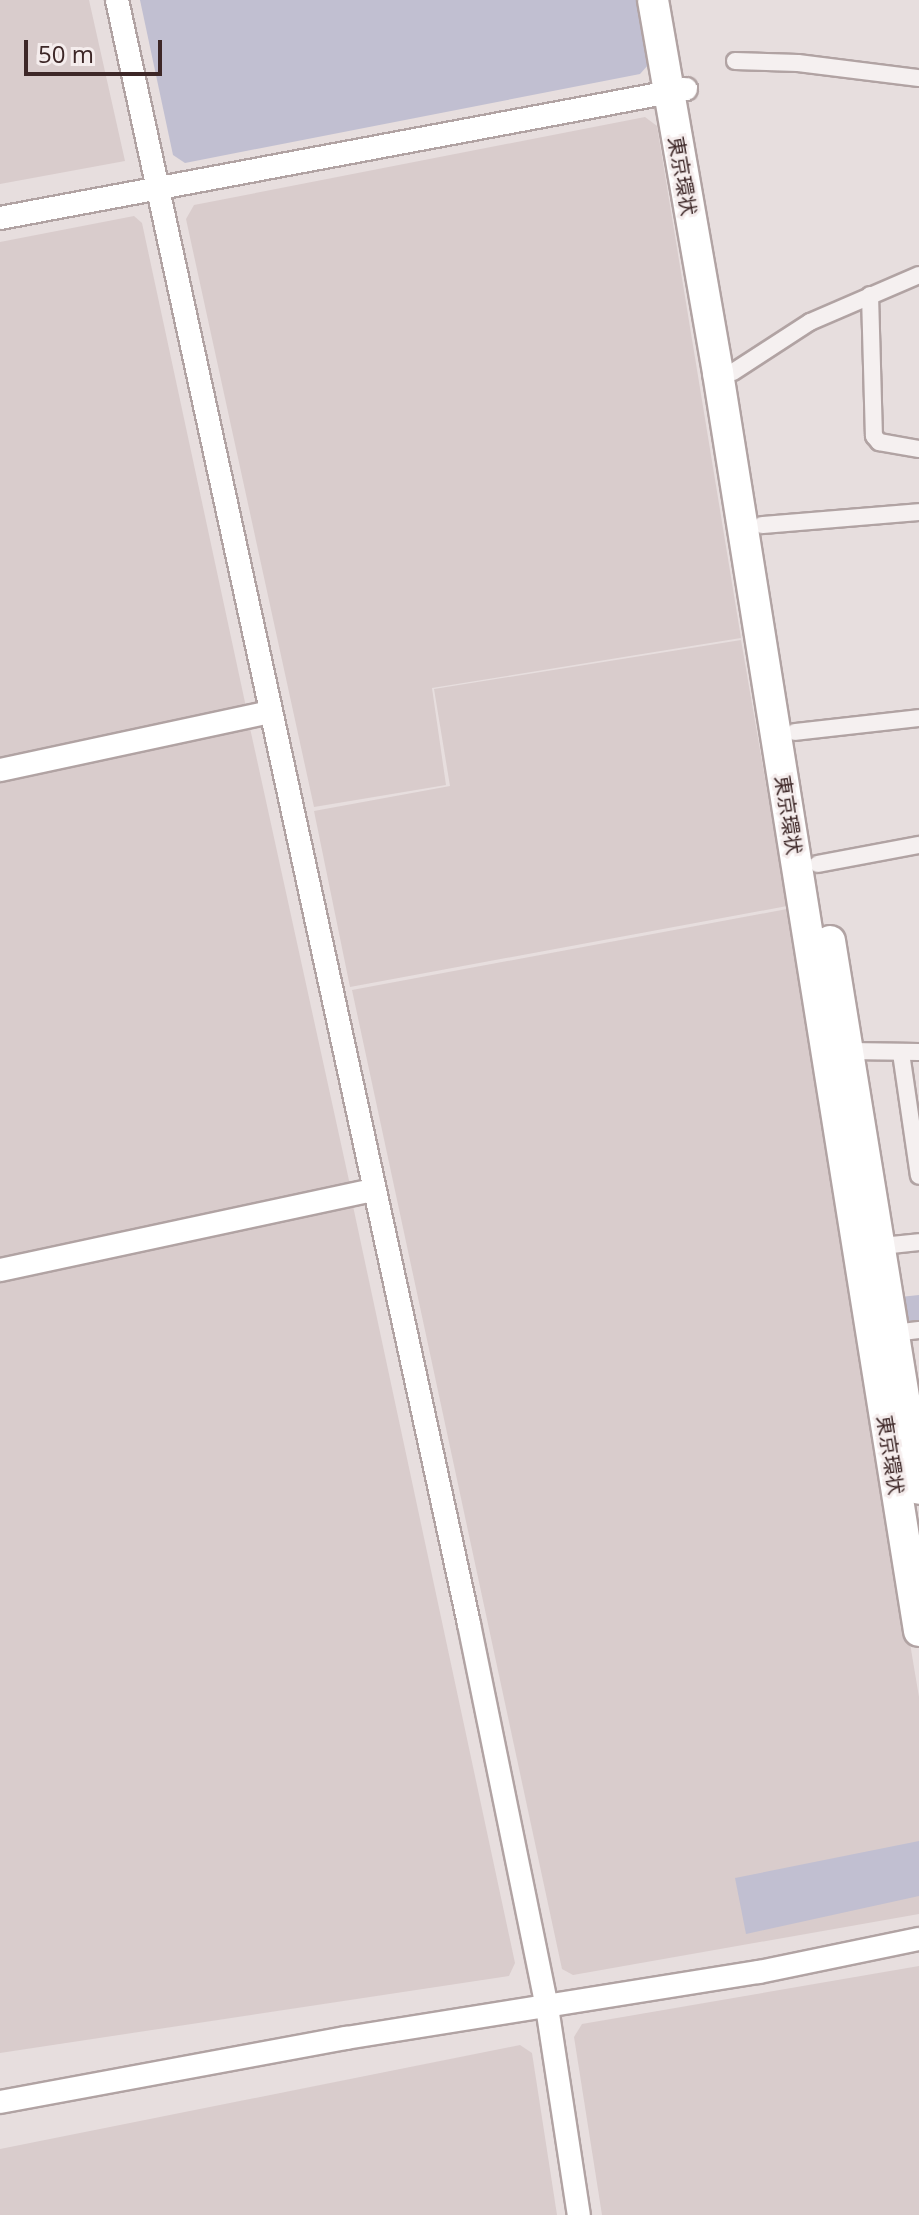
<!DOCTYPE html>
<meta charset="utf-8">
<style>
body{margin:0}
#map{position:relative;width:919px;height:2215px;overflow:hidden;background:#e7dede;font-family:"Open Sans","Noto Sans JP",sans-serif}
div>[style]{position:absolute}
[style*='--x']{left:calc(var(--x)*1px);top:calc(var(--y)*1px);width:calc(var(--w)*1px);rotate:calc(var(--a)*1deg)}
.built>*{inset:0;background:#d9cccc}
.green>*{inset:0;background:#c1bfd1}
.roads{filter:drop-shadow(2px 0 #b1a3a3) drop-shadow(-2px 0 #b1a3a3) drop-shadow(0 2px #b1a3a3) drop-shadow(0 -2px #b1a3a3)}
.street>*{height:16px;margin:-8px;padding:0 8px;transform-origin:8px;border-radius:8px;background:#f5f0f0}
.secondary>*{height:22px;margin:-11px;padding:0 11px;transform-origin:11px;border-radius:11px;background:#fff}
.highway>*{height:30px;margin:-15px;padding:0 15px;transform-origin:15px;border-radius:15px;background:#fff}
span{translate:-50% -50%;white-space:nowrap;text-align:center;line-height:1.15;-webkit-text-stroke:6px #f5eded;paint-order:stroke}
.street-label{font-size:20px;color:#3d2727}
.scale{position:absolute;left:24px;top:40px;width:138px;height:36px;box-sizing:border-box;border:4px solid #3d2727;border-top:0;padding-left:10px;font-size:24px;line-height:28px;white-space:nowrap;color:#3d2727;-webkit-text-stroke:6px #f5eded;paint-order:stroke}
</style>
<div id="map">
<div class="built">
<i style="clip-path:polygon(0 0,89px 0,125px 161px,0 184px)"></i>
<i style="clip-path:polygon(645px 117px,657px 126px,741px 638px,432px 688px,446px 785px,314px 807px,186px 219px,194px 205px)"></i>
<i style="clip-path:polygon(134px 216px,142px 223px,246px 707px,0 760px,0 242px)"></i>
<i style="clip-path:polygon(741px 640px,787px 906px,350px 987px,314px 811px,450px 786px,434px 689px)"></i>
<i style="clip-path:polygon(250px 728px,350px 1185px,0 1258px,0 782px)"></i>
<i style="clip-path:polygon(787px 909px,919px 1697px,919px 1914px,573px 1975px,562px 1969px,352px 990px)"></i>
<i style="clip-path:polygon(353px 1206px,515px 1963px,509px 1976px,0 2053px,0 1281px)"></i>
<i style="clip-path:polygon(919px 1966px,919px 2215px,602px 2215px,574px 2037px,582px 2024px)"></i>
<i style="clip-path:polygon(520px 2045px,532px 2053px,557px 2215px,0 2215px,0 2149px)"></i>
</div>
<div class="green">
<i style="clip-path:polygon(140px 0,637px 0,649px 64px,640px 74px,185px 163px,173px 155px)"></i>
<i style="clip-path:polygon(919px 1295px,919px 1324px,903px 1326px,900px 1297px)"></i>
<i style="clip-path:polygon(919px 1841px,919px 1896px,746px 1934px,735px 1878px)"></i>
</div>
<div class="roads">
<div class="street">
<i style="--x:735;--y:61;--w:63;--a:1.8"></i>
<i style="--x:798;--y:63;--w:122;--a:7.1"></i>
<i style="--x:870;--y:295;--w:141;--a:88.4"></i>
<i style="--x:874;--y:436;--w:8;--a:50"></i>
<i style="--x:879;--y:442;--w:41;--a:9.9"></i>
<i style="--x:733;--y:372;--w:92;--a:-33"></i>
<i style="--x:810;--y:322;--w:119;--a:-23.3"></i>
<i style="--x:762;--y:525;--w:158;--a:-4.7"></i>
<i style="--x:795;--y:732;--w:125;--a:-6.4"></i>
<i style="--x:818;--y:864;--w:103;--a:-10.7"></i>
<i style="--x:849;--y:1051;--w:70;--a:0.8"></i>
<i style="--x:901;--y:1053;--w:124;--a:81.7"></i>
<i style="--x:882;--y:1246;--w:37;--a:-6"></i>
<i style="--x:894;--y:1333;--w:25;--a:-7"></i>
</div>
<div class="secondary">
<i style="--x:117;--y:0;--w:1662;--a:77.77"></i>
<i style="--x:469;--y:1624;--w:391;--a:78.5"></i>
<i style="--x:547;--y:2007;--w:210;--a:81.3"></i>
<i style="--x:0;--y:218;--w:698;--a:-10.65"></i>
<i style="--x:0;--y:770;--w:276;--a:-12.1"></i>
<i style="--x:0;--y:1270;--w:381;--a:-12.1"></i>
<i style="--x:0;--y:2102;--w:352;--a:-10.5"></i>
<i style="--x:346;--y:2038;--w:418;--a:-9.1"></i>
<i style="--x:759;--y:1972;--w:163;--a:-11.7"></i>
</div>
<div class="highway">
<i style="--x:653;--y:0;--w:379;--a:80.1"></i>
<i style="--x:718;--y:373;--w:1274;--a:80.92"></i>
<i style="--x:830;--y:941;--w:555;--a:80.78"></i>
</div>
</div>
<div class="street-label">
<span style="left:683px;top:176px;rotate:80deg">東京環状</span>
<span style="left:789px;top:815px;rotate:81deg">東京環状</span>
<span style="left:891px;top:1455px;rotate:81deg">東京環状</span>
</div>
<div class="scale">50 m</div>
</div>
